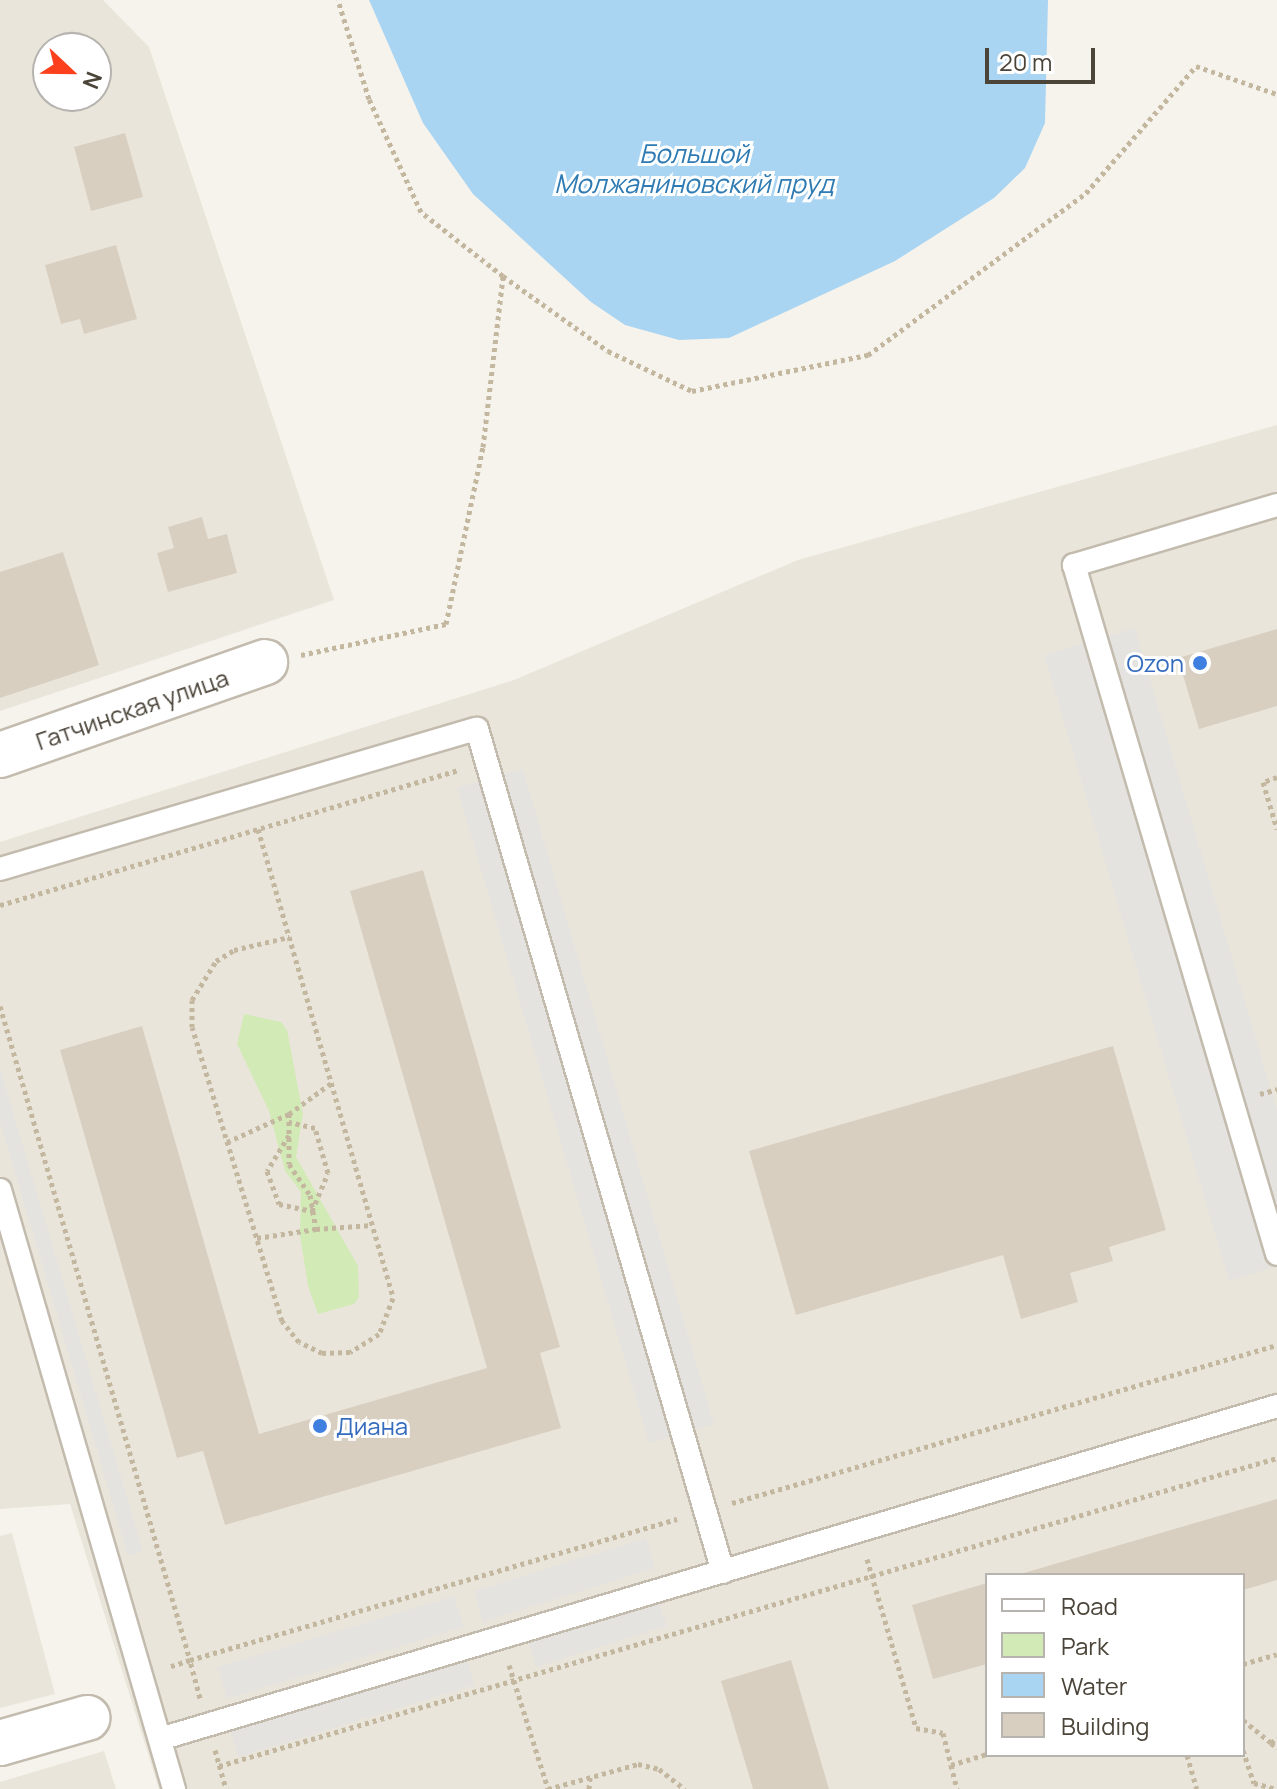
<!DOCTYPE html>
<meta charset="utf-8">
<style>
body{margin:0}
#map{position:relative;width:1277px;height:1789px;overflow:hidden;background:#f6f3ec;font-family:Manrope,sans-serif}
div>[style]{position:absolute}
[style*='--x']{left:calc(var(--x)*1px);top:calc(var(--y)*1px);width:calc(var(--w)*1px);rotate:calc(var(--a)*1deg)}
.residential>*{inset:0;background:#eae5da}
.green>*{inset:0;background:#d2eab5}
.parking>*{inset:0;background:#e5e3e0}
.water>*{inset:0;background:#a9d4f2}
.building>*{inset:0;background:#d8cfc1}
.path>*{height:5px;margin-top:-2.5px;transform-origin:0;background:repeating-linear-gradient(90deg,#c4b79f 0 4px,transparent 0 8px)}
.roads{filter:drop-shadow(2px 0 #c2bbae) drop-shadow(-2px 0 #c2bbae) drop-shadow(0 2px #c2bbae) drop-shadow(0 -2px #c2bbae)}
.service>*{height:22px;margin:-11px;padding:0 11px;transform-origin:11px;border-radius:11px;background:#fff}
.minor>*{height:44px;margin:-22px;padding:0 22px;transform-origin:22px;border-radius:22px;background:#fff}
.dots>*{width:22px;height:22px;translate:-50% -50%;box-sizing:border-box;border:4px solid #fff;border-radius:50%}
span{translate:-50% -50%;white-space:nowrap;text-align:center;line-height:1.15;-webkit-text-stroke:6px #fff;paint-order:stroke}
.shop-label{font-size:24px;color:#366cbe}
.right{translate:-100% -50%;text-align:right}
.left{translate:0 -50%;text-align:left}
.street-label{font-size:24px;color:#4b4439}
.water-label{font-size:26px;color:#2e7ab2;font-style:italic}
.legend{position:absolute;left:985px;top:1573px;width:260px;height:184px;box-sizing:border-box;background:#fff;border:2px solid #b7b4b0;margin:0;padding:10px 14px;list-style:none;font-size:24px;color:#4b4439}
.legend li{display:flex;align-items:center;gap:16px;height:40px}
.legend b{width:40px;border:2px solid #b7b4b0}
.north{position:absolute;left:32px;top:32px;width:80px;height:80px;box-sizing:border-box;background:#fff;border:2px solid #b7b4b0;border-radius:50%;rotate:112deg;font-size:22px;font-weight:700;line-height:32px;text-align:center;color:#4b4439}
.north::after{content:'';display:block;margin:auto;width:28px;height:36px;background:#fc3f1d;clip-path:polygon(50% 0,100% 100%,50% 72%,0 100%)}
.scale{position:absolute;left:985px;top:48px;width:110px;height:36px;box-sizing:border-box;border:4px solid #4b4439;border-top:0;padding-left:10px;font-size:24px;line-height:28px;white-space:nowrap;color:#4b4439;-webkit-text-stroke:6px #fff;paint-order:stroke}
</style>
<div id="map">
<div class="residential">
<i style="clip-path:polygon(evenodd,0 0,103px 0,149px 47px,334px 600px,0 711px,0 0,48px 48px,96px 48px,96px 96px,48px 96px,48px 48px)"></i>
<i style="clip-path:polygon(evenodd,1277px 425px,1277px 1789px,159px 1789px,70px 1504px,0 1509px,0 842px,514px 680px,798px 560px,1277px 425px,987px 1575px,1243px 1575px,1243px 1755px,987px 1755px,987px 1575px)"></i>
<i style="clip-path:polygon(12px 1533px,55px 1694px,0 1708px,0 1536px)"></i>
<i style="clip-path:polygon(104px 1751px,116px 1789px,0 1789px,0 1782px)"></i>
</div>
<div class="green">
<i style="clip-path:polygon(244px 1014px,281px 1022px,287px 1030px,303px 1114px,296px 1157px,358px 1266px,359px 1297px,354px 1304px,318px 1314px,308px 1286px,300px 1235px,301px 1192px,285px 1171px,269px 1111px,237px 1044px)"></i>
</div>
<div class="parking">
<i style="clip-path:polygon(1135px 628px,1277px 1110px,1277px 1266px,1229px 1281px,1044px 655px)"></i>
<i style="clip-path:polygon(523px 769px,714px 1424px,649px 1443px,457px 788px)"></i>
<i style="clip-path:polygon(0 1068px,143px 1551px,128px 1556px,0 1122px)"></i>
<i style="clip-path:polygon(646px 1538px,655px 1568px,483px 1622px,474px 1591px)"></i>
<i style="clip-path:polygon(454px 1596px,464px 1627px,227px 1699px,218px 1667px)"></i>
<i style="clip-path:polygon(657px 1596px,667px 1626px,536px 1667px,527px 1637px)"></i>
<i style="clip-path:polygon(465px 1654px,475px 1685px,238px 1757px,229px 1726px)"></i>
</div>
<div class="water">
<i style="clip-path:polygon(369px 0,1048px 0,1045px 123px,1025px 168px,994px 198px,895px 261px,729px 338px,679px 340px,625px 325px,591px 302px,473px 194px,423px 123px)"></i>
</div>
<div class="building">
<i style="clip-path:polygon(57px 96px,94px 96px,94px 97px,60px 106px)"></i>
<i style="clip-path:polygon(125px 133px,143px 197px,91px 211px,74px 147px)"></i>
<i style="clip-path:polygon(116px 245px,137px 319px,84px 334px,80px 319px,61px 324px,45px 265px)"></i>
<i style="clip-path:polygon(202px 517px,208px 539px,227px 534px,237px 573px,168px 592px,157px 553px,174px 548px,168px 527px)"></i>
<i style="clip-path:polygon(63px 552px,99px 665px,0 698px,0 572px)"></i>
<i style="clip-path:polygon(1277px 629px,1277px 706px,1199px 729px,1178px 658px)"></i>
<i style="clip-path:polygon(423px 870px,560px 1347px,540px 1353px,561px 1428px,225px 1525px,203px 1451px,177px 1458px,60px 1050px,142px 1026px,259px 1434px,487px 1368px,350px 891px)"></i>
<i style="clip-path:polygon(1113px 1046px,1166px 1230px,1109px 1247px,1113px 1261px,1070px 1273px,1078px 1302px,1021px 1319px,1003px 1255px,796px 1315px,749px 1151px)"></i>
<i style="clip-path:polygon(1277px 1499px,1277px 1580px,1243px 1590px,1243px 1575px,1017px 1575px)"></i>
<i style="clip-path:polygon(987px 1583px,987px 1664px,933px 1679px,912px 1605px)"></i>
<i style="clip-path:polygon(791px 1660px,829px 1789px,753px 1789px,721px 1681px)"></i>
</div>
<div class="path">
<i style="--x:503;--y:276;--w:129;--a:35.5"></i>
<i style="--x:608;--y:351;--w:93;--a:25.5"></i>
<i style="--x:692;--y:391;--w:180;--a:-11.6"></i>
<i style="--x:868;--y:355;--w:272;--a:-36.6"></i>
<i style="--x:1086;--y:193;--w:168;--a:-49.1"></i>
<i style="--x:1196;--y:66;--w:86;--a:19.1"></i>
<i style="--x:301;--y:655;--w:148;--a:-12.1"></i>
<i style="--x:446;--y:624;--w:181;--a:-78.2"></i>
<i style="--x:483;--y:447;--w:172;--a:-83.3"></i>
<i style="--x:503;--y:276;--w:104;--a:-142"></i>
<i style="--x:421;--y:212;--w:124;--a:-114.7"></i>
<i style="--x:369;--y:99;--w:104;--a:-107.4"></i>
<i style="--x:1277;--y:777;--w:15;--a:160"></i>
<i style="--x:1263;--y:782;--w:49;--a:73.4"></i>
<i style="--x:258;--y:829;--w:488;--a:73.9"></i>
<i style="--x:393;--y:1298;--w:39;--a:111"></i>
<i style="--x:379;--y:1334;--w:34;--a:148"></i>
<i style="--x:350;--y:1352;--w:28;--a:178"></i>
<i style="--x:322;--y:1353;--w:25;--a:-154"></i>
<i style="--x:299;--y:1342;--w:27;--a:-129"></i>
<i style="--x:282;--y:1321;--w:307;--a:-107"></i>
<i style="--x:192;--y:1027;--w:27;--a:-90"></i>
<i style="--x:192;--y:1000;--w:46;--a:-58.4"></i>
<i style="--x:216;--y:961;--w:21;--a:-31"></i>
<i style="--x:234;--y:950;--w:57;--a:-13.3"></i>
<i style="--x:0;--y:905;--w:479;--a:-16.4"></i>
<i style="--x:0;--y:1006;--w:681;--a:73.8"></i>
<i style="--x:190;--y:1660;--w:22;--a:162"></i>
<i style="--x:1260;--y:1094;--w:18;--a:-16"></i>
<i style="--x:289;--y:1114;--w:50;--a:90"></i>
<i style="--x:289;--y:1164;--w:37;--a:56"></i>
<i style="--x:310;--y:1195;--w:35;--a:80"></i>
<i style="--x:316;--y:1229;--w:56;--a:-4.1"></i>
<i style="--x:289;--y:1135;--w:42;--a:121.4"></i>
<i style="--x:267;--y:1171;--w:35;--a:70"></i>
<i style="--x:279;--y:1204;--w:34;--a:12"></i>
<i style="--x:312;--y:1211;--w:41;--a:-67.2"></i>
<i style="--x:328;--y:1173;--w:47;--a:-106.1"></i>
<i style="--x:315;--y:1128;--w:27;--a:-167"></i>
<i style="--x:227;--y:1142;--w:68;--a:-24.3"></i>
<i style="--x:289;--y:1114;--w:52;--a:-36.4"></i>
<i style="--x:257;--y:1238;--w:60;--a:-8.7"></i>
<i style="--x:732;--y:1503;--w:567;--a:-16.17"></i>
<i style="--x:867;--y:1559;--w:176;--a:73.8"></i>
<i style="--x:916;--y:1728;--w:27;--a:10"></i>
<i style="--x:943;--y:1733;--w:33;--a:76"></i>
<i style="--x:951;--y:1765;--w:38;--a:-17"></i>
<i style="--x:1243;--y:1664;--w:35;--a:-16"></i>
<i style="--x:509;--y:1665;--w:130;--a:72.5"></i>
<i style="--x:200;--y:1698;--w:39;--a:-105"></i>
<i style="--x:190;--y:1660;--w:507;--a:-16.15"></i>
<i style="--x:1243;--y:1720;--w:36;--a:39"></i>
<i style="--x:1271;--y:1743;--w:8;--a:-40"></i>
<i style="--x:1271;--y:1743;--w:8;--a:40"></i>
<i style="--x:215;--y:1750;--w:41;--a:74.2"></i>
<i style="--x:1243;--y:1750;--w:35;--a:72"></i>
<i style="--x:1254;--y:1783;--w:24;--a:15"></i>
<i style="--x:1187;--y:1755;--w:35;--a:74"></i>
<i style="--x:951;--y:1765;--w:25;--a:76"></i>
<i style="--x:219;--y:1766;--w:1102;--a:-16.23"></i>
<i style="--x:548;--y:1789;--w:93;--a:-15.5"></i>
<i style="--x:638;--y:1764;--w:22;--a:13"></i>
<i style="--x:659;--y:1769;--w:33;--a:38"></i>
<i style="--x:589;--y:1789;--w:12;--a:-85"></i>
</div>
<div class="roads">
<div class="service">
<i style="--x:1277;--y:505;--w:212;--a:163.5"></i>
<i style="--x:1074;--y:565;--w:718;--a:73.58"></i>
<i style="--x:0;--y:869;--w:497;--a:-16.4"></i>
<i style="--x:477;--y:729;--w:878;--a:73.73"></i>
<i style="--x:0;--y:1190;--w:624;--a:73.8"></i>
<i style="--x:160;--y:1739;--w:1166;--a:-16.6"></i>
</div>
<div class="minor">
<i style="--x:0;--y:755;--w:281;--a:-19.3"></i>
<i style="--x:0;--y:1743;--w:91;--a:-16"></i>
</div>
</div>
<div class="dots">
<i style="left:1200px;top:663px;background:#3f7fe0"></i>
<i style="left:320px;top:1426px;background:#3f7fe0"></i>
</div>
<div class="shop-label">
<span class="right" style="left:1184px;top:663px">Ozon</span>
<span class="left" style="left:336px;top:1426px">Диана</span>
</div>
<div class="street-label">
<span style="left:132px;top:709px;rotate:-19deg">Гатчинская улица</span>
</div>
<div class="water-label">
<span style="left:694px;top:169px">Большой<br>Молжаниновский пруд</span>
</div>
<ul class="legend">
<li><b style="height:10px;background:#fff"></b>Road</li>
<li><b style="height:22px;background:#d2eab5"></b>Park</li>
<li><b style="height:22px;background:#a9d4f2"></b>Water</li>
<li><b style="height:22px;background:#d8cfc1"></b>Building</li>
</ul>
<div class="north">N</div>
<div class="scale">20 m</div>
</div>
